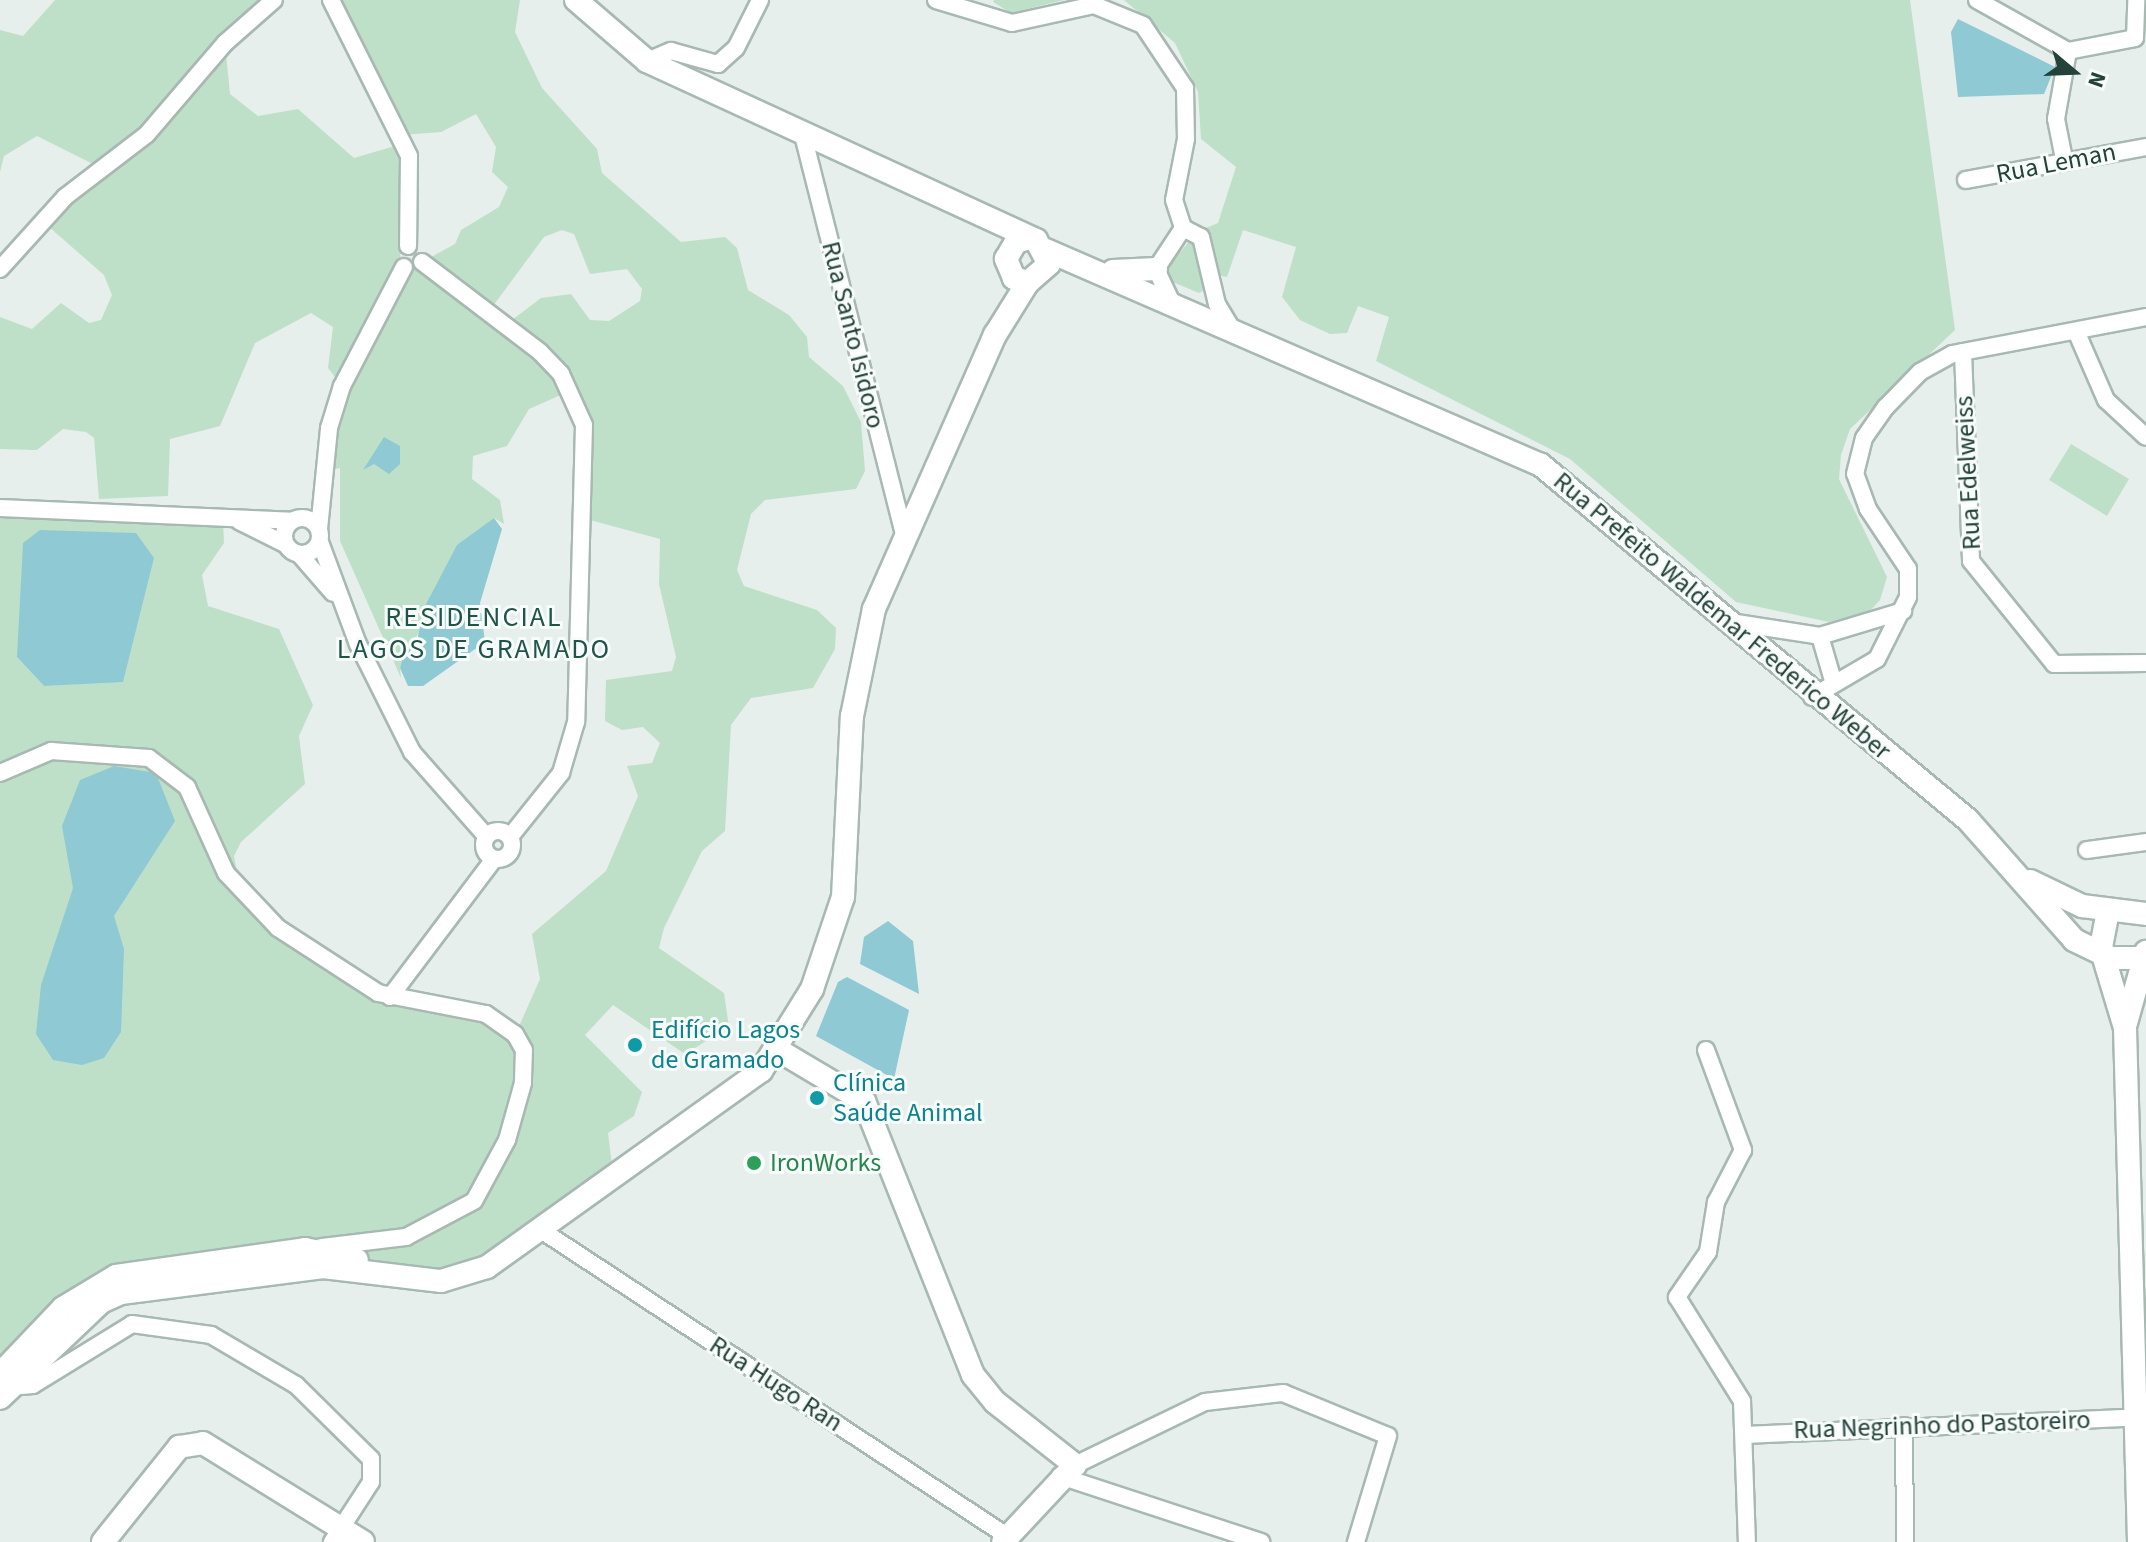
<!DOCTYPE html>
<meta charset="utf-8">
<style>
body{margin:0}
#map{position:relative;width:2146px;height:1542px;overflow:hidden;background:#e6efeb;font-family:"Source Sans 3",sans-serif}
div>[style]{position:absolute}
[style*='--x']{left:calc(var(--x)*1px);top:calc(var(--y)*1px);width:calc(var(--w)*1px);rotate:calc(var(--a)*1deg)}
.green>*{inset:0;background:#bfe0c8}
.water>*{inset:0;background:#8ec9d4}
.roads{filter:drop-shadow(2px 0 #a8b8b2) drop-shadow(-2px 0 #a8b8b2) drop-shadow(0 2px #a8b8b2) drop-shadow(0 -2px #a8b8b2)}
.street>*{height:16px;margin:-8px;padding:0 8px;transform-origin:8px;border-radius:8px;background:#fff}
.street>.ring{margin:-8px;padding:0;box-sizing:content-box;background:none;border:16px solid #fff;border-radius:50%}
.secondary>*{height:22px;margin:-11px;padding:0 11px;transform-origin:11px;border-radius:11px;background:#fff}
.dots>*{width:22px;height:22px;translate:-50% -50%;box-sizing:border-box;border:4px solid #f7fbf9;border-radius:50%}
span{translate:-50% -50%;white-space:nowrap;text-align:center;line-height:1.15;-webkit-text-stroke:6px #f7fbf9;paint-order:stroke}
.street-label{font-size:26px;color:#24423a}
.culture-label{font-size:26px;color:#0d838f}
.left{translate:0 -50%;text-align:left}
.leisure-label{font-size:26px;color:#27864d}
.neighbourhood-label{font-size:28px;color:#1f5548;letter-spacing:2px}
.north{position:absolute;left:2034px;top:32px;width:80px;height:80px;-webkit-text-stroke:6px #f7fbf9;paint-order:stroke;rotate:109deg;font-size:22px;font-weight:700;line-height:32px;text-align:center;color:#24423a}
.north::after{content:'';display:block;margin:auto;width:28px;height:36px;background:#24423a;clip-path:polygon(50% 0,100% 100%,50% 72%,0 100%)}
</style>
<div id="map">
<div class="green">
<i style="clip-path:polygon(evenodd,55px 0,274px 0,225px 43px,230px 94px,258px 116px,298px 109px,354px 158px,395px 146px,409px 156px,400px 258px,409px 269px,455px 244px,461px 230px,499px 207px,508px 187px,492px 172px,496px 147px,476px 114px,441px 132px,402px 135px,331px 0,520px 0,515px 32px,542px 88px,597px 149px,602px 173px,681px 242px,725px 237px,737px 248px,748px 290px,789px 315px,807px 337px,809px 357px,843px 386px,861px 422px,865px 471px,856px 489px,765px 500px,751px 514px,737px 570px,744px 586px,817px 610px,836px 628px,835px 649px,813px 688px,751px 698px,731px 725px,725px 831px,702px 851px,664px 928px,659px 948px,724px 993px,729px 1027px,685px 1054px,613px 1005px,585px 1035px,642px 1092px,634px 1116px,608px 1133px,613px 1173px,487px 1267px,394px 1278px,116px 1276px,0 1374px,0 513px,223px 518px,224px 543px,202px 575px,208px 606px,279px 629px,313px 705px,299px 736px,305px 784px,241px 842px,234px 856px,241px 894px,362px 985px,486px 1014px,516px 1033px,540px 979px,532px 934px,606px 871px,638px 796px,627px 766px,652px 763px,660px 743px,643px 727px,622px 730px,605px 721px,606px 680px,672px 671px,676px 657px,659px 584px,660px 539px,590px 520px,582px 506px,587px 449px,563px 394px,529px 409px,507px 446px,473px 456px,472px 479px,500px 500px,504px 524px,494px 518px,465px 544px,400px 668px,401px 678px,340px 541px,340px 468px,323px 472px,342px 386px,328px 368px,333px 327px,311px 313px,255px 343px,220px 426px,170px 439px,168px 496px,99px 499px,94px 438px,86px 432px,63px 429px,37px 450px,0 449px,0 317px,32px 329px,61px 303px,89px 323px,101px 320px,112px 295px,104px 275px,41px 220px,103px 169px,37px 136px,4px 156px,0 172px,0 30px,23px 36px,55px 0,562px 230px,574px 234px,590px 274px,627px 269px,642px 289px,640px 301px,609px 321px,590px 320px,571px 294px,541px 298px,508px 323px,490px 310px,544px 237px,562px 230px,55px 0,17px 657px,123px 681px,44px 686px,17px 657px)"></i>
<i style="clip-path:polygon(1064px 0,1011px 13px,993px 2px,994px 0)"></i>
<i style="clip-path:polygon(1124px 0,1910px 0,1955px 330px,1850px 429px,1841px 455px,1839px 479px,1887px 577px,1880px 600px,1870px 611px,1829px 622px,1736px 602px,1570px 459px,1376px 361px,1389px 317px,1358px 306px,1347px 333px,1330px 334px,1300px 320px,1282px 297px,1296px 247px,1243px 230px,1227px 277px,1218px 275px,1206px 228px,1218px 223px,1236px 167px,1201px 139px,1198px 92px,1175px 43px)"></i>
<i style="clip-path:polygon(1193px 237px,1206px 289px,1199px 293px,1168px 280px,1166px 269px)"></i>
<i style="clip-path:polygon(2071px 444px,2129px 479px,2107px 516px,2049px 480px)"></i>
</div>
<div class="water">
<i style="clip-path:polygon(1958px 19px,2055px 67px,2044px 94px,1958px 97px,1951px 32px)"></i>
<i style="clip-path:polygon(384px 437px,400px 446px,400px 464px,389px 474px,374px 464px,363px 470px)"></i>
<i style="clip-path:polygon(494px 518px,502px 529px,480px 603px,485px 642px,423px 686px,408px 686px,400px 668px,405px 651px,416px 647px,423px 610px,457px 545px)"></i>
<i style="clip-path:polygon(40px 530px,136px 533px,154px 558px,123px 682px,44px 686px,17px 657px,23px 543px)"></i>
<i style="clip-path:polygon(114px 766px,156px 773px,175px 821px,114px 916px,124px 949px,121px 1032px,104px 1058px,82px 1065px,53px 1060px,36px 1034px,41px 985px,73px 888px,62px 826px,80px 780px)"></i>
<i style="clip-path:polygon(888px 921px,913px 941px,919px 994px,860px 964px,864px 937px)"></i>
<i style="clip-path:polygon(847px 977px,909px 1010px,894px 1079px,816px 1036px,838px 982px)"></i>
</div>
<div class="roads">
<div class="street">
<i style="--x:331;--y:0;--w:174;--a:63.4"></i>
<i style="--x:409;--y:156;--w:90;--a:90.6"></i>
<i style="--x:936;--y:0;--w:79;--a:16.8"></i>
<i style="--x:1012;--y:23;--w:84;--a:-12.4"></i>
<i style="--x:1094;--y:5;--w:53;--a:22.2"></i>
<i style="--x:1143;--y:25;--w:76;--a:56.3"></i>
<i style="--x:1185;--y:88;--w:51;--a:88.9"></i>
<i style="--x:1186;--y:139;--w:62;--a:101.1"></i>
<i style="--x:1174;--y:200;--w:29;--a:72"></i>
<i style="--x:1977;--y:0;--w:104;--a:29.3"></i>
<i style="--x:2068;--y:51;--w:68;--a:-11"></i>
<i style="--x:2135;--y:38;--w:38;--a:-88"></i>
<i style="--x:647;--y:61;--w:26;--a:-23"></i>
<i style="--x:671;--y:51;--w:49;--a:15.5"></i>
<i style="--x:718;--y:64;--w:24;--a:-42"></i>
<i style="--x:736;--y:48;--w:54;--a:-63.4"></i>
<i style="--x:803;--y:135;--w:412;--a:75.8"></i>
<i style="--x:2064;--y:159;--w:41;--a:-101.3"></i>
<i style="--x:2056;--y:119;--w:69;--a:-80"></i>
<i style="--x:1966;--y:180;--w:183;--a:-10.4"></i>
<i style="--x:422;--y:262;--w:148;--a:37.3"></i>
<i style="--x:540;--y:352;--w:30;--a:46"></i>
<i style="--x:561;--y:374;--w:56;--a:65.7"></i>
<i style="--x:584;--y:425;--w:297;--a:91.5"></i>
<i style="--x:576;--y:722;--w:53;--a:106.4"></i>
<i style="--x:561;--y:773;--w:82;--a:128.6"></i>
<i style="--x:0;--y:269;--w:97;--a:-47.9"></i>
<i style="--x:65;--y:197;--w:103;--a:-37.5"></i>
<i style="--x:147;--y:134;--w:120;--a:-49.4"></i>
<i style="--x:225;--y:43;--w:65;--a:-41.3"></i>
<i style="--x:1171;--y:301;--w:35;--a:-115"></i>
<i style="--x:1156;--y:269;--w:49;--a:-56.6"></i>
<i style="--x:1183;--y:228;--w:20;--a:27"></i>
<i style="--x:1201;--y:237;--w:69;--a:76.6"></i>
<i style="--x:1217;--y:304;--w:29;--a:59"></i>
<i style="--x:2076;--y:331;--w:75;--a:66.5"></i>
<i style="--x:2106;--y:400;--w:54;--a:42.8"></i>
<i style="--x:1963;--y:352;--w:209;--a:87.8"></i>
<i style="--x:1971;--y:561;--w:132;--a:51.1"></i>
<i style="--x:2054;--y:664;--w:92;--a:-0.6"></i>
<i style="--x:0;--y:508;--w:292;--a:2.5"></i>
<i class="ring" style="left:284px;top:518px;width:20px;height:20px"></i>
<i style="--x:239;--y:521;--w:51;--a:26.6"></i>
<i style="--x:319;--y:529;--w:101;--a:-84.3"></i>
<i style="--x:329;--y:428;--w:44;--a:-72.8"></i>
<i style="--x:342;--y:386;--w:134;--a:-62.5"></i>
<i style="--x:320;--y:542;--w:109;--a:69.6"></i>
<i style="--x:358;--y:644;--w:121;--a:63.4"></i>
<i style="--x:412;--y:752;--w:112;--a:48.6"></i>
<i style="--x:300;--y:555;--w:50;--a:49"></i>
<i style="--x:1730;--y:622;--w:91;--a:8.8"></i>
<i style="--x:1820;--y:636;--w:87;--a:-16.8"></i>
<i style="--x:1820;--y:636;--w:50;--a:73.7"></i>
<i style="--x:1812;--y:697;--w:75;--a:-30.3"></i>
<i style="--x:1877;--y:659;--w:69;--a:-63.4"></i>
<i style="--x:1908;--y:597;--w:28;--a:-90"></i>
<i style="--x:1908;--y:569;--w:72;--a:-123.7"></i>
<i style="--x:1868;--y:509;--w:37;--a:-110"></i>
<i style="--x:1855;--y:474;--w:37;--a:-76"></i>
<i style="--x:1864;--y:438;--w:38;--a:-55"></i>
<i style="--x:1886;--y:407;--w:49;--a:-45.8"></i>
<i style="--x:1920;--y:372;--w:37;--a:-29"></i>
<i style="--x:1952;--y:354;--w:197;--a:-10.8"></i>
<i style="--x:0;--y:773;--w:56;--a:-23.3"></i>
<i style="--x:51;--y:751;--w:98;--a:4.1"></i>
<i style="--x:149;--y:758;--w:48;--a:37.3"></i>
<i style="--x:187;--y:787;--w:94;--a:65.6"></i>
<i style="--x:226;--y:873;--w:76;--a:46.6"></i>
<i style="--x:278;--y:928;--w:119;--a:33"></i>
<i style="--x:378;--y:993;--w:110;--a:11"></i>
<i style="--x:486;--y:1014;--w:35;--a:35"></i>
<i style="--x:515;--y:1034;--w:18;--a:61"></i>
<i style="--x:524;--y:1050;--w:33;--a:92"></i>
<i style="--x:523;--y:1083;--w:59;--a:105.7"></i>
<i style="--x:507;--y:1140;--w:69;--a:118.4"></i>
<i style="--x:474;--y:1201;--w:77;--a:152.1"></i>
<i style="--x:406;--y:1237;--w:85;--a:173.2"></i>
<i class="ring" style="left:484px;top:831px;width:12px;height:12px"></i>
<i style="--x:2087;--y:850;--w:60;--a:-7.7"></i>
<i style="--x:390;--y:997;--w:173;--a:-53"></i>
<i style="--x:1706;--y:1050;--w:107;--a:69.7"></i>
<i style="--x:1743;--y:1150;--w:59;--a:117.4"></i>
<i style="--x:1716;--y:1202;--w:51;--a:99.1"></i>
<i style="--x:1708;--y:1252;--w:55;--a:124.6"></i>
<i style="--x:1677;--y:1297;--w:123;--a:58"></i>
<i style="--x:1742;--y:1401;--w:141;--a:88"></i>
<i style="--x:544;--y:1232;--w:554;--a:33.29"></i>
<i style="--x:9;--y:1387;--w:24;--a:-5"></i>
<i style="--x:33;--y:1385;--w:116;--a:-31.6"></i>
<i style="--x:132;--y:1324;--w:80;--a:7.9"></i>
<i style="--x:211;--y:1335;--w:99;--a:30.5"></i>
<i style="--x:296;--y:1385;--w:105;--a:44.6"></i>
<i style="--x:371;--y:1459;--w:23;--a:90"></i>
<i style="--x:371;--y:1482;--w:72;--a:123"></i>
<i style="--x:1904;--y:1426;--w:116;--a:89.5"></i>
<i style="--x:1747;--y:1435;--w:391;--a:-2.6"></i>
<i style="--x:1075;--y:1465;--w:144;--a:-25.9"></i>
<i style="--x:1205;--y:1402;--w:79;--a:-6.6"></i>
<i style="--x:1283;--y:1393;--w:113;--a:22.3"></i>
<i style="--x:1388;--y:1436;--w:111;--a:106.8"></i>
<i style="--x:1060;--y:1476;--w:212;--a:18.2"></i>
</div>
<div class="secondary">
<i style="--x:576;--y:0;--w:94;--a:40.7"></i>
<i style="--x:647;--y:61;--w:428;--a:24.7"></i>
<i style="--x:1036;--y:240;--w:27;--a:62"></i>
<i style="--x:1049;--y:264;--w:28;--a:139"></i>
<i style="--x:1028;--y:282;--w:15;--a:-164"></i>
<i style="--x:1014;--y:278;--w:21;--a:-113"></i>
<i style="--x:1006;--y:259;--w:20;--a:-60"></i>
<i style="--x:1016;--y:242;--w:14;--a:-17"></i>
<i style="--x:1046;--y:250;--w:540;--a:23.48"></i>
<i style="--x:1541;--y:465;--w:555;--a:39.74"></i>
<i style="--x:1968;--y:820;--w:160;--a:48.5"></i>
<i style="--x:2074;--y:940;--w:41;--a:25.9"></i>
<i style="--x:2111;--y:958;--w:35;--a:0"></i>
<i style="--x:1113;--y:271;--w:43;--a:-2.7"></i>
<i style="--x:2030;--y:881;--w:58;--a:25.7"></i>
<i style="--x:2082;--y:906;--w:64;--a:7.1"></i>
<i style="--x:2108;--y:911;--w:38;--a:101"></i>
<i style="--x:2101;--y:948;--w:84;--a:73.3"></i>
<i style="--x:2125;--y:1028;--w:514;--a:88.44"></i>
<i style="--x:2126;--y:1023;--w:74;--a:-74.3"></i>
<i style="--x:778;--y:1050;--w:100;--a:30.7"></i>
<i style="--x:864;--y:1101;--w:295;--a:68.3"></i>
<i style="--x:973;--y:1375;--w:35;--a:51"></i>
<i style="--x:995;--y:1402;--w:102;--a:38.2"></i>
<i style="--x:1075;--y:1465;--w:105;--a:133.1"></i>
<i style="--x:0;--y:1374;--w:91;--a:-46.3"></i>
<i style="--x:63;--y:1308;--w:62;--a:-31.1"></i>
<i style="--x:116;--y:1276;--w:191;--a:-8.1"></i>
<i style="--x:305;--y:1249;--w:53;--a:11.9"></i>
<i style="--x:0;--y:1398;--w:139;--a:-43.5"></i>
<i style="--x:101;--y:1302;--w:22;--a:-24"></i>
<i style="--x:121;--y:1293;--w:204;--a:-7.3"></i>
<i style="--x:323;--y:1267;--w:119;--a:6.8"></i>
<i style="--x:441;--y:1281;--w:48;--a:-16.9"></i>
<i style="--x:487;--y:1267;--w:337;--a:-35.6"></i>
<i style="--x:761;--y:1071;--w:97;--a:-58.1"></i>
<i style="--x:812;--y:989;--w:97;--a:-71.4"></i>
<i style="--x:843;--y:897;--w:181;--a:-87.2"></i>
<i style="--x:852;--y:716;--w:109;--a:-78.4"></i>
<i style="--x:874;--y:609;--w:300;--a:-66.2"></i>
<i style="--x:995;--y:335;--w:62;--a:-58.1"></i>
<i style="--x:103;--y:1542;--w:122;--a:-51.3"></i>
<i style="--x:179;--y:1447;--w:24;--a:-9"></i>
<i style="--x:203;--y:1443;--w:188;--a:31.7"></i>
</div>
</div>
<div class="dots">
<i style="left:635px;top:1045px;background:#0f9aa8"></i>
<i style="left:817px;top:1098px;background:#0f9aa8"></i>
<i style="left:754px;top:1163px;background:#2e9e5b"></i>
</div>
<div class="street-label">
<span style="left:2056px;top:163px;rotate:-11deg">Rua Leman</span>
<span style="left:853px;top:335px;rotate:76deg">Rua Santo Isidoro</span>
<span style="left:1968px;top:473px;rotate:-93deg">Rua Edelweiss</span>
<span style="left:1722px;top:616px;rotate:40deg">Rua Prefeito Waldemar Frederico Weber</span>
<span style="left:776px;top:1384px;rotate:33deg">Rua Hugo Ran</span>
<span style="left:1942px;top:1425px;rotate:-2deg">Rua Negrinho do Pastoreiro</span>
</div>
<div class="culture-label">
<span class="left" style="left:651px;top:1045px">Edifício Lagos<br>de Gramado</span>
<span class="left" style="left:833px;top:1098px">Clínica<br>Saúde Animal</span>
</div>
<div class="leisure-label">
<span class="left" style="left:770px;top:1163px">IronWorks</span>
</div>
<div class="neighbourhood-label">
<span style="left:474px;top:633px">RESIDENCIAL<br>LAGOS DE GRAMADO</span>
</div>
<div class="north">N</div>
</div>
